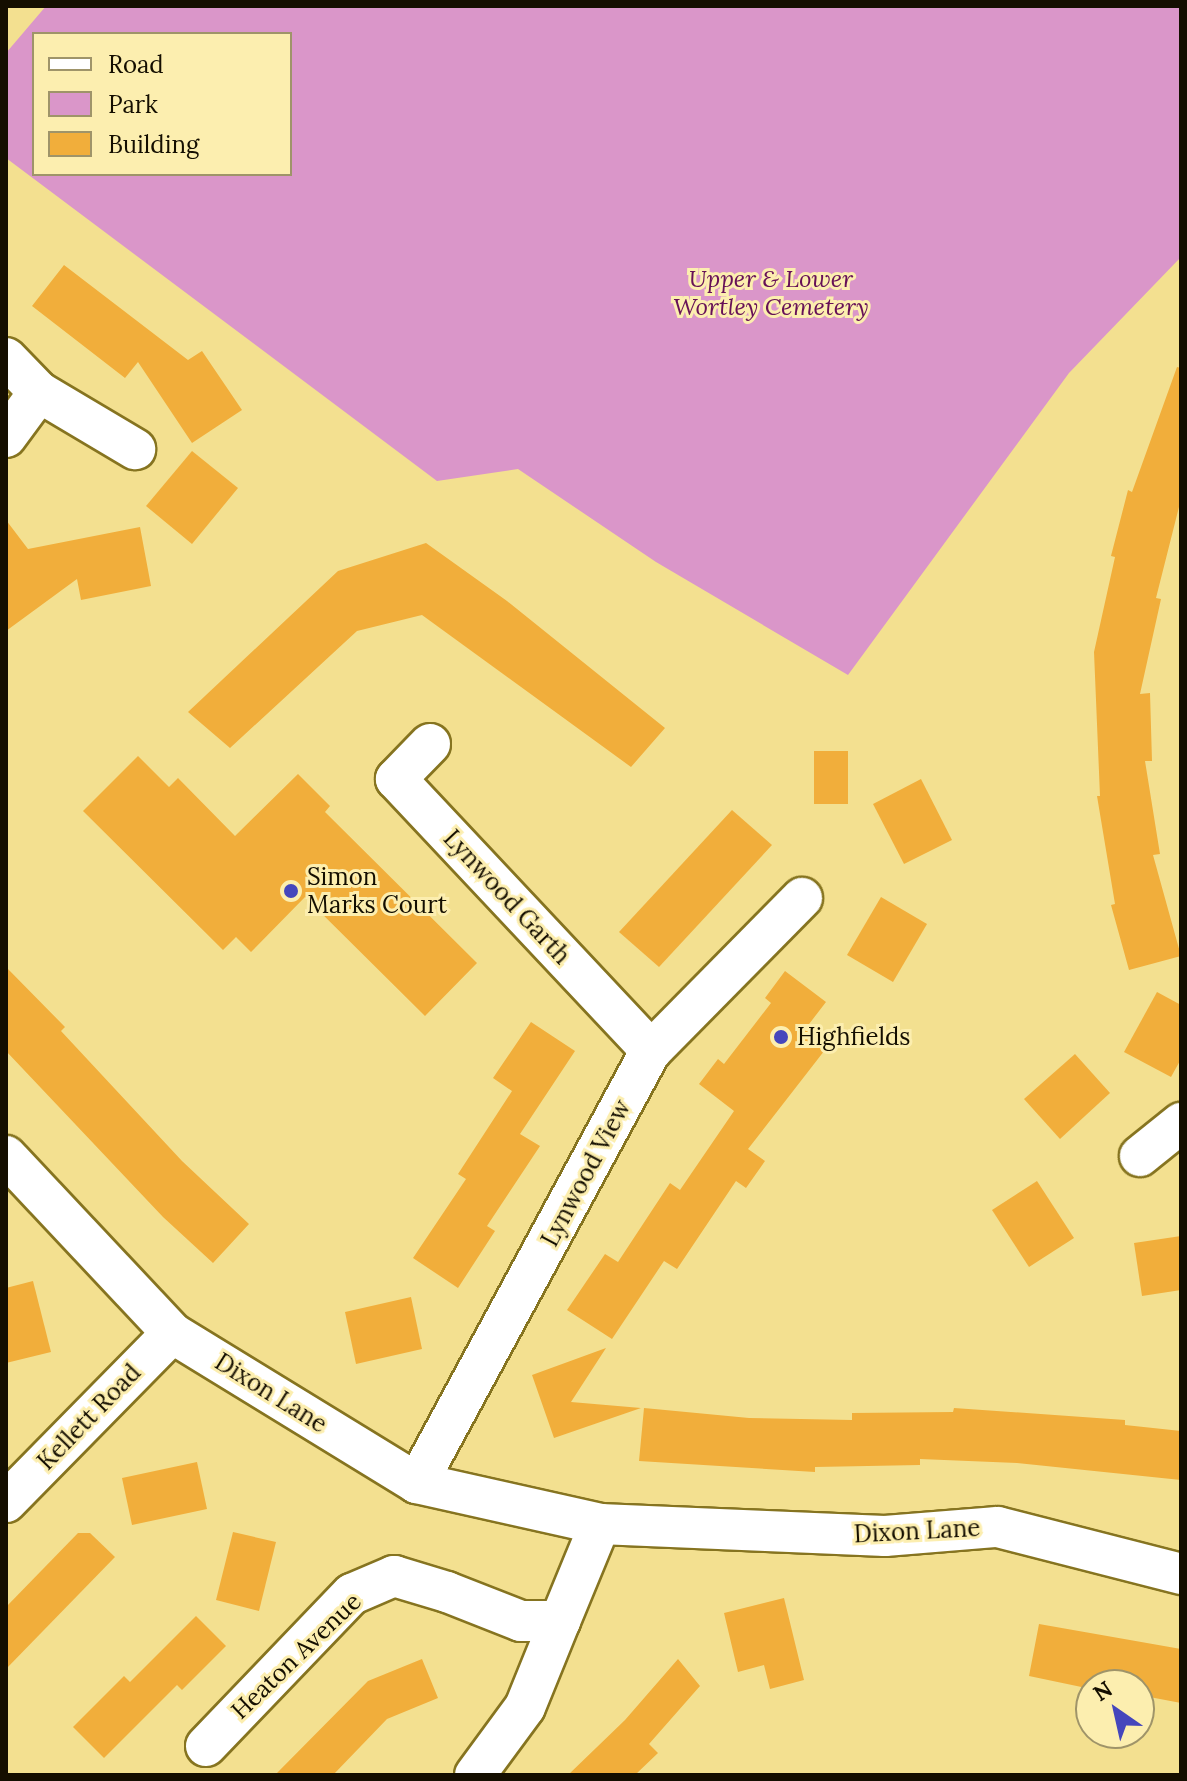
<!DOCTYPE html>
<style>
body{margin:0}
#map{position:relative;width:1187px;height:1781px;overflow:hidden;background:#f3e090;font-family:Lora,serif}
div>[style]{position:absolute}
[style*='--x']{left:calc(var(--x)*1px);top:calc(var(--y)*1px);width:calc(var(--w)*1px);rotate:calc(var(--a)*1deg)}
.green>*{inset:0;background:#da96c9}
.building>*{inset:0;background:#f1ae3b}
.roads{filter:drop-shadow(2px 0 #867420) drop-shadow(-2px 0 #867420) drop-shadow(0 2px #867420) drop-shadow(0 -2px #867420)}
.minor>*{height:40px;margin:-20px;padding:0 20px;transform-origin:20px;border-radius:20px;background:#fff}
.dots>*{width:22px;height:22px;translate:-50% -50%;box-sizing:border-box;border:4px solid #fceeaf;border-radius:50%}
span{translate:-50% -50%;white-space:nowrap;text-align:center;line-height:1.15;-webkit-text-stroke:6px #fceeaf;paint-order:stroke}
.park-label{font-size:24px;color:#661057;font-style:italic}
.poi-label{font-size:24px;color:#140e00}
.left{translate:0 -50%;text-align:left}
.street-label{font-size:24px;color:#140e00}
.frame{position:absolute;inset:0;border:8px solid #140e00;pointer-events:none}
.legend{position:absolute;left:32px;top:32px;width:260px;height:144px;box-sizing:border-box;background:#fceeaf;border:2px solid #9f9469;margin:0;padding:10px 14px;list-style:none;font-size:24px;color:#140e00}
.legend li{display:flex;align-items:center;gap:16px;height:40px}
.legend b{width:40px;border:2px solid #9f9469}
.north{position:absolute;left:1075px;top:1669px;width:80px;height:80px;box-sizing:border-box;background:#fceeaf;border:2px solid #9f9469;border-radius:50%;rotate:326deg;font-size:22px;font-weight:700;line-height:32px;text-align:center;color:#140e00}
.north::after{content:'';display:block;margin:auto;width:28px;height:36px;background:#4546bc;clip-path:polygon(50% 0,100% 100%,50% 72%,0 100%)}
</style>
<div id="map">
<div class="green">
<i style="clip-path:polygon(evenodd,46px 6px,1181px 6px,1181px 257px,1069px 373px,848px 675px,656px 562px,518px 469px,437px 481px,6px 158px,6px 53px,46px 6px,34px 34px,290px 34px,290px 174px,34px 174px,34px 34px)"></i>
</div>
<div class="building">
<i style="clip-path:polygon(64px 265px,188px 360px,202px 351px,242px 410px,192px 443px,138px 362px,125px 378px,32px 306px)"></i>
<i style="clip-path:polygon(1177px 367px,1181px 368px,1181px 499px,1156px 598px,1161px 599px,1140px 694px,1150px 693px,1152px 761px,1145px 761px,1160px 854px,1153px 855px,1181px 956px,1129px 970px,1111px 905px,1115px 904px,1097px 796px,1100px 796px,1094px 652px,1115px 557px,1111px 556px,1128px 490px,1132px 492px)"></i>
<i style="clip-path:polygon(192px 451px,238px 488px,192px 544px,146px 506px)"></i>
<i style="clip-path:polygon(6px 520px,28px 549px,140px 527px,151px 586px,81px 600px,77px 579px,6px 631px)"></i>
<i style="clip-path:polygon(426px 543px,507px 601px,665px 728px,631px 767px,422px 615px,357px 631px,230px 748px,188px 712px,338px 571px)"></i>
<i style="clip-path:polygon(814px 751px,848px 751px,848px 804px,814px 804px)"></i>
<i style="clip-path:polygon(138px 756px,169px 787px,178px 778px,235px 836px,298px 774px,330px 806px,325px 812px,477px 963px,425px 1016px,305px 897px,251px 952px,236px 937px,223px 950px,83px 811px)"></i>
<i style="clip-path:polygon(921px 779px,952px 840px,904px 864px,873px 804px)"></i>
<i style="clip-path:polygon(732px 810px,772px 845px,659px 967px,619px 932px)"></i>
<i style="clip-path:polygon(881px 897px,927px 924px,893px 982px,847px 955px)"></i>
<i style="clip-path:polygon(6px 967px,65px 1027px,61px 1031px,182px 1161px,249px 1224px,213px 1263px,163px 1217px,6px 1051px)"></i>
<i style="clip-path:polygon(785px 971px,826px 1002px,806px 1028px,828px 1046px,748px 1149px,765px 1161px,746px 1188px,736px 1181px,677px 1269px,664px 1261px,612px 1339px,567px 1310px,605px 1254px,618px 1262px,670px 1183px,680px 1190px,734px 1111px,699px 1084px,718px 1059px,724px 1064px,771px 1003px,765px 998px)"></i>
<i style="clip-path:polygon(1157px 992px,1181px 1005px,1181px 1059px,1171px 1077px,1124px 1052px)"></i>
<i style="clip-path:polygon(531px 1022px,575px 1051px,520px 1134px,540px 1146px,487px 1226px,495px 1231px,458px 1288px,413px 1258px,466px 1179px,458px 1174px,512px 1091px,493px 1078px)"></i>
<i style="clip-path:polygon(1075px 1054px,1110px 1093px,1060px 1139px,1024px 1099px)"></i>
<i style="clip-path:polygon(1037px 1181px,1074px 1238px,1029px 1267px,992px 1210px)"></i>
<i style="clip-path:polygon(1181px 1236px,1181px 1290px,1142px 1296px,1134px 1243px)"></i>
<i style="clip-path:polygon(33px 1281px,51px 1352px,6px 1363px,6px 1288px)"></i>
<i style="clip-path:polygon(411px 1297px,422px 1349px,356px 1364px,345px 1312px)"></i>
<i style="clip-path:polygon(606px 1348px,571px 1402px,641px 1408px,554px 1438px,532px 1375px)"></i>
<i style="clip-path:polygon(644px 1408px,749px 1418px,852px 1420px,852px 1413px,953px 1412px,954px 1408px,1125px 1420px,1125px 1425px,1181px 1431px,1181px 1480px,1017px 1463px,920px 1459px,920px 1465px,815px 1467px,815px 1472px,639px 1461px)"></i>
<i style="clip-path:polygon(197px 1462px,207px 1509px,132px 1525px,122px 1478px)"></i>
<i style="clip-path:polygon(233px 1532px,276px 1542px,259px 1611px,216px 1600px)"></i>
<i style="clip-path:polygon(78px 1533px,90px 1533px,115px 1557px,6px 1669px,6px 1607px)"></i>
<i style="clip-path:polygon(784px 1598px,804px 1680px,770px 1689px,764px 1665px,738px 1672px,724px 1613px)"></i>
<i style="clip-path:polygon(196px 1616px,226px 1646px,182px 1690px,177px 1685px,104px 1758px,73px 1727px,124px 1676px,130px 1682px)"></i>
<i style="clip-path:polygon(1039px 1624px,1181px 1649px,1181px 1703px,1139px 1695px,1139px 1685px,1091px 1685px,1091px 1689px,1029px 1676px)"></i>
<i style="clip-path:polygon(422px 1659px,438px 1698px,387px 1719px,333px 1775px,275px 1775px,368px 1681px)"></i>
<i style="clip-path:polygon(678px 1659px,700px 1686px,649px 1744px,658px 1753px,635px 1775px,568px 1775px,625px 1720px)"></i>
</div>
<div class="roads">
<div class="minor">
<i style="--x:6;--y:358;--w:47;--a:45.9"></i>
<i style="--x:39;--y:392;--w:112;--a:30.7"></i>
<i style="--x:6;--y:437;--w:56;--a:-53.7"></i>
<i style="--x:430;--y:744;--w:49;--a:134.2"></i>
<i style="--x:396;--y:779;--w:373;--a:46.8"></i>
<i style="--x:6;--y:1156;--w:243;--a:46.8"></i>
<i style="--x:172;--y:1333;--w:287;--a:31.5"></i>
<i style="--x:417;--y:1483;--w:188;--a:12.6"></i>
<i style="--x:600;--y:1524;--w:285;--a:2.4"></i>
<i style="--x:885;--y:1536;--w:113;--a:-4.6"></i>
<i style="--x:998;--y:1527;--w:189;--a:14.4"></i>
<i style="--x:1140;--y:1156;--w:53;--a:-38.8"></i>
<i style="--x:417;--y:1483;--w:491;--a:-61.6"></i>
<i style="--x:651;--y:1051;--w:215;--a:-45.4"></i>
<i style="--x:6;--y:1502;--w:237;--a:-45.5"></i>
<i style="--x:206;--y:1746;--w:211;--a:-46.2"></i>
<i style="--x:352;--y:1594;--w:46;--a:-23.2"></i>
<i style="--x:394;--y:1576;--w:55;--a:16.8"></i>
<i style="--x:447;--y:1592;--w:79;--a:21.4"></i>
<i style="--x:521;--y:1621;--w:39;--a:0"></i>
<i style="--x:560;--y:1621;--w:105;--a:-67.6"></i>
<i style="--x:475;--y:1775;--w:84;--a:-53.7"></i>
<i style="--x:525;--y:1707;--w:93;--a:-67.9"></i>
</div>
</div>
<div class="dots">
<i style="left:291px;top:891px;background:#4546bc"></i>
<i style="left:781px;top:1037px;background:#4546bc"></i>
</div>
<div class="park-label">
<span style="left:771px;top:293px">Upper &amp; Lower<br>Wortley Cemetery</span>
</div>
<div class="poi-label">
<span class="left" style="left:307px;top:891px">Simon<br>Marks Court</span>
<span class="left" style="left:797px;top:1037px">Highfields</span>
</div>
<div class="street-label">
<span style="left:507px;top:897px;rotate:47deg">Lynwood Garth</span>
<span style="left:586px;top:1173px;rotate:-62deg">Lynwood View</span>
<span style="left:271px;top:1393px;rotate:32deg">Dixon Lane</span>
<span style="left:89px;top:1417px;rotate:-46deg">Kellett Road</span>
<span style="left:917px;top:1531px;rotate:-3deg">Dixon Lane</span>
<span style="left:296px;top:1656px;rotate:-44deg">Heaton Avenue</span>
</div>
<div class="frame"></div>
<ul class="legend">
<li><b style="height:10px;background:#fff"></b>Road</li>
<li><b style="height:22px;background:#da96c9"></b>Park</li>
<li><b style="height:22px;background:#f1ae3b"></b>Building</li>
</ul>
<div class="north">N</div>
</div>
